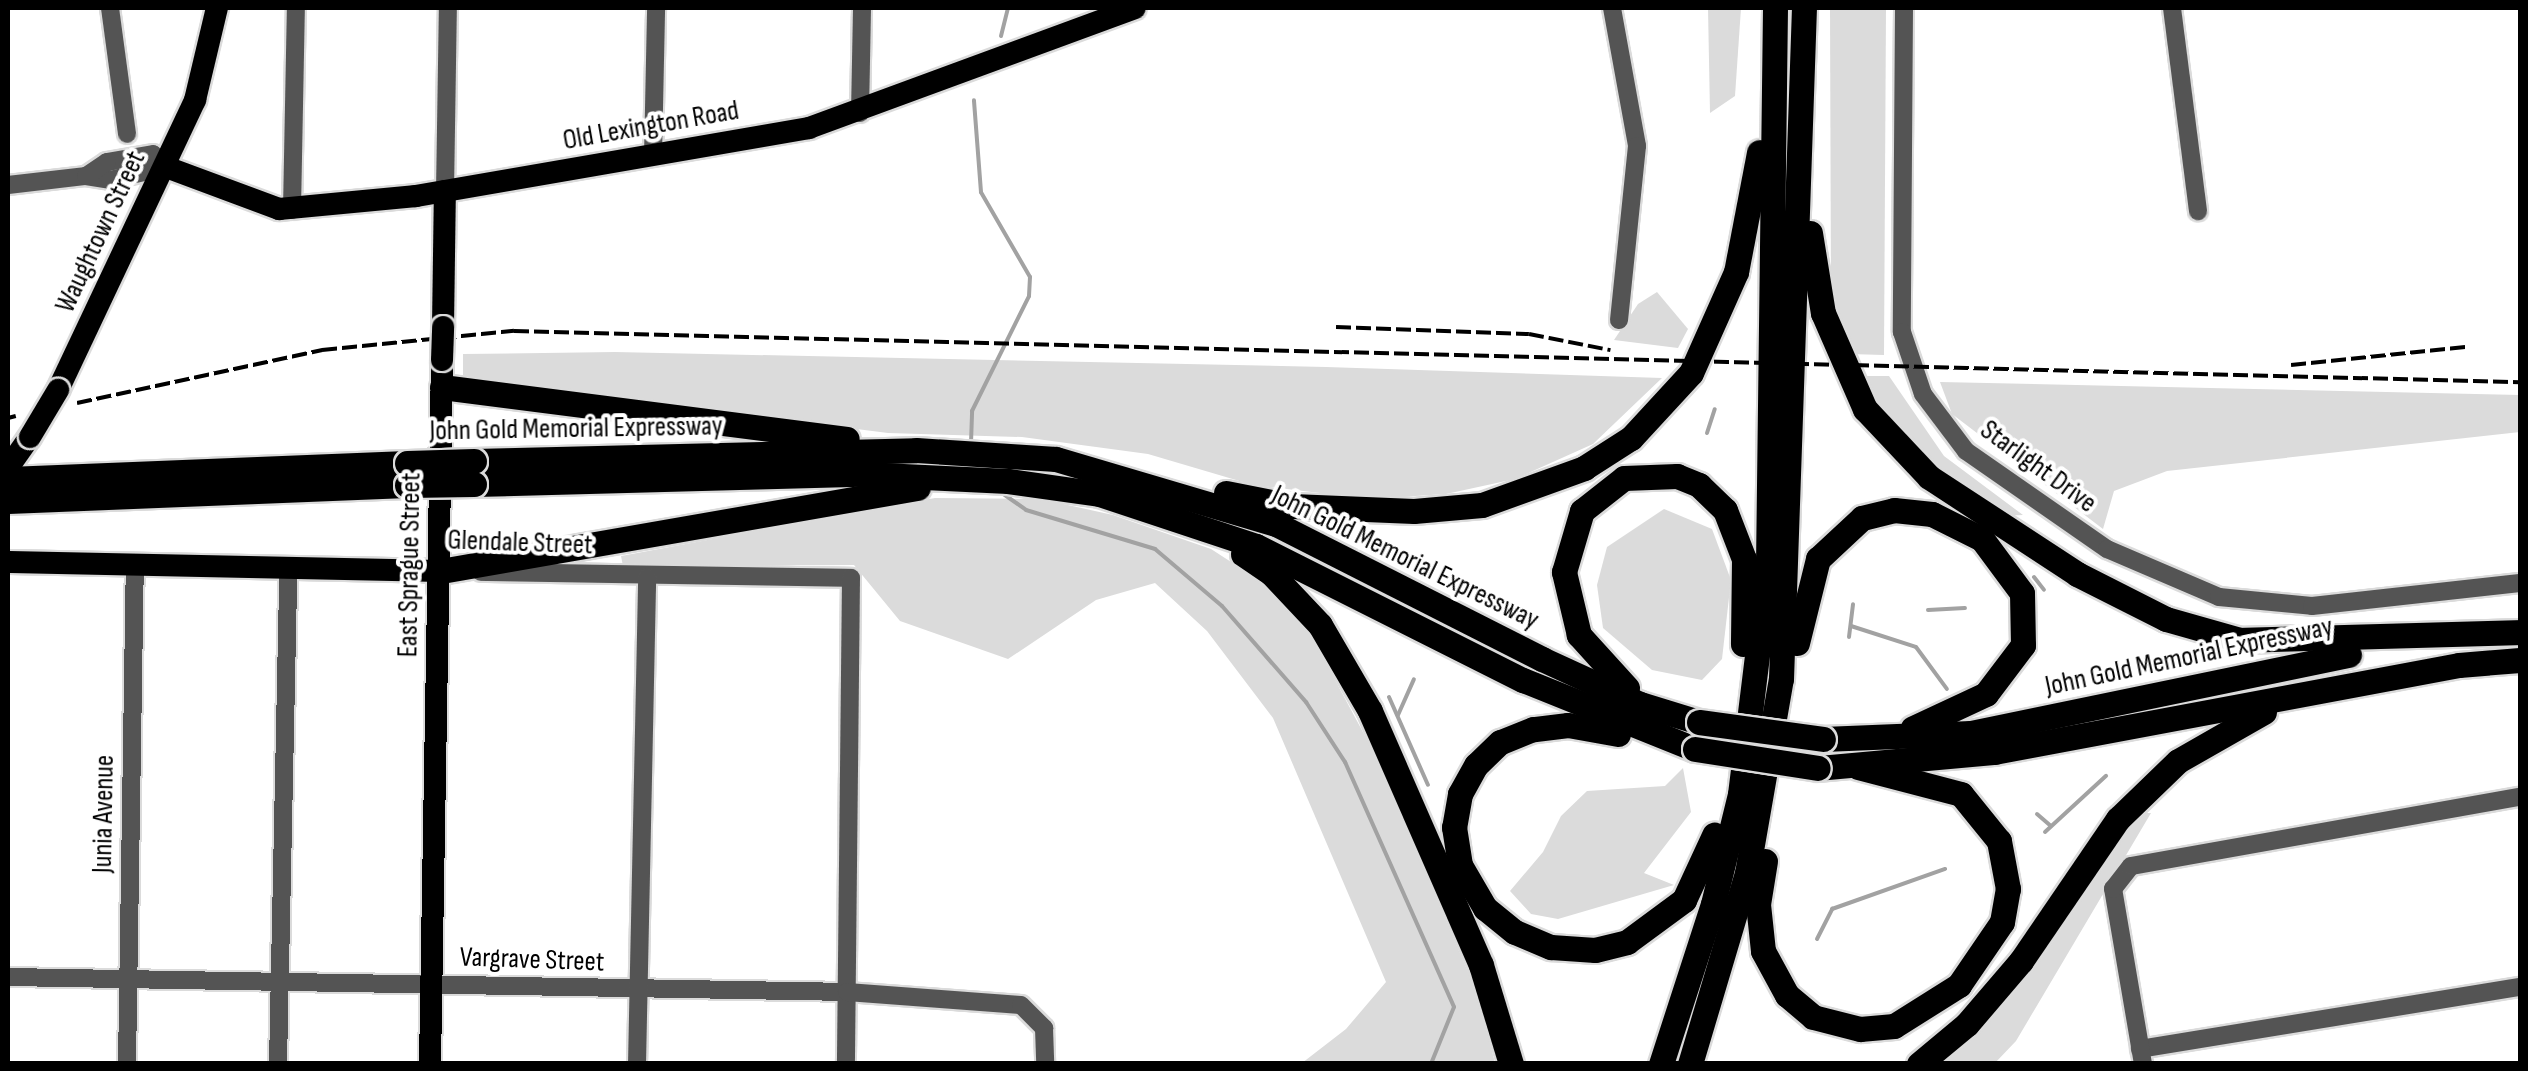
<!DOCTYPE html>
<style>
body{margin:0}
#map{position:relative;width:2528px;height:1071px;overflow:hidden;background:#fff;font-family:"Sofia Sans Condensed",sans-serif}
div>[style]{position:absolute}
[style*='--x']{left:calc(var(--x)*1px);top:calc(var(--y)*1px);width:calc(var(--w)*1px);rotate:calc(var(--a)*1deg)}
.green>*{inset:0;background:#dbdbdb}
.stream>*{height:4px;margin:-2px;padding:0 2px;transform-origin:2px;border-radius:2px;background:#a2a2a2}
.roads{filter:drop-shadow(2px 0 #dbdbdb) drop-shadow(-2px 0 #dbdbdb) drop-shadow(0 2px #dbdbdb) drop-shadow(0 -2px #dbdbdb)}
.minor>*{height:18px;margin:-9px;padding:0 9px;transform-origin:9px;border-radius:9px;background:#545454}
.major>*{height:22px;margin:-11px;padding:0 11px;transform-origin:11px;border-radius:11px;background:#000}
.highway>*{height:25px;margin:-12.5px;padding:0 12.5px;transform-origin:12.5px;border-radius:12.5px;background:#000}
.rail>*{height:4px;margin-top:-2px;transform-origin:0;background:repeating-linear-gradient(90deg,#000 0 15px,transparent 0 20px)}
.bridges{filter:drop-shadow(2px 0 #dbdbdb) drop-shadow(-2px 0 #dbdbdb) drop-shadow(0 2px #dbdbdb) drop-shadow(0 -2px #dbdbdb)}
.major-bridge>*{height:22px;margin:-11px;padding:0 11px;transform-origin:11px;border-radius:11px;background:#000}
.highway-bridge>*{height:25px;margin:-12.5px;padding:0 12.5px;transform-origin:12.5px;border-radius:12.5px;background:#000}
span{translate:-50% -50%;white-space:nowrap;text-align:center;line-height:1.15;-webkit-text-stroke:8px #fff;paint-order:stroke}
.street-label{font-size:28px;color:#000}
.frame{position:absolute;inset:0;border:10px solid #000;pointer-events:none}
</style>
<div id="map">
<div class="green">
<i style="clip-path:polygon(1708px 8px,1741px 8px,1735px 96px,1710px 113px)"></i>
<i style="clip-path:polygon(1830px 8px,1886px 8px,1884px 355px,1849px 354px,1831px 301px)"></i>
<i style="clip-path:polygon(1657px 292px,1688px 329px,1678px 348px,1614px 340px,1638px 304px)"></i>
<i style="clip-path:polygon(615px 352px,1326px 367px,1662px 378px,1593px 444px,1515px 479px,1446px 494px,1370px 499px,1253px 485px,1148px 454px,1022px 437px,888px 433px,463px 379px,463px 354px)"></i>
<i style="clip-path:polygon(1855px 376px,1889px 376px,1944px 456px,2023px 515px,2000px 516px,1925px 462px)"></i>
<i style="clip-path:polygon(1940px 382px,2520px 395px,2520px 432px,2167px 471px,2114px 491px,2103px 529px,1952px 414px)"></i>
<i style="clip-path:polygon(935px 498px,1041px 499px,1113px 515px,1211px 549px,1259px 580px,1306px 626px,1371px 747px,1478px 995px,1495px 1063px,1302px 1063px,1346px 1029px,1386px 982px,1273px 718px,1207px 631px,1155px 583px,1096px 600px,1008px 659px,900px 621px,854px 565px,623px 566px,621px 556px)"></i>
<i style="clip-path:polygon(1664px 509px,1712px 529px,1731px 580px,1722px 659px,1702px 680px,1652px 670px,1603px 628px,1597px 585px,1607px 547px)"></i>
<i style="clip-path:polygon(1683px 768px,1691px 812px,1644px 873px,1674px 885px,1558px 919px,1531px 914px,1510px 891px,1543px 852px,1561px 816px,1587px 791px,1665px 786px)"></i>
<i style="clip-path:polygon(2139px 813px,2151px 813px,2016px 1041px,1995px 1063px,1940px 1064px,1966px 1044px,2046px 952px)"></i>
</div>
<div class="stream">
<i style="--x:1001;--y:36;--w:29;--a:-76"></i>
<i style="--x:1707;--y:433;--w:25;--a:-72"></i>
<i style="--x:971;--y:443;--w:32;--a:-88"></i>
<i style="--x:972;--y:411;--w:128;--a:-63.6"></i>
<i style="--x:1029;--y:296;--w:19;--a:-87"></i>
<i style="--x:1030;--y:277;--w:98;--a:-120"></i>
<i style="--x:981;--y:192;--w:92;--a:-94.4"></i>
<i style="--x:1002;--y:493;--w:29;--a:35"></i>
<i style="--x:1026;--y:510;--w:135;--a:16.8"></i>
<i style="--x:1155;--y:549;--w:88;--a:40.4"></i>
<i style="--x:1222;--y:606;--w:128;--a:48.8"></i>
<i style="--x:1306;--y:702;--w:72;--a:57"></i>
<i style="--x:1345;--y:762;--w:268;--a:66"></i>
<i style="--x:1454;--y:1007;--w:61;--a:112"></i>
<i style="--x:2034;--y:577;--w:16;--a:52"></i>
<i style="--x:1928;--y:610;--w:37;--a:-3"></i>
<i style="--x:1851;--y:626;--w:68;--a:17.9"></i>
<i style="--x:1916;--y:647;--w:52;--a:53.6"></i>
<i style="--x:1849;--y:637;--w:33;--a:-83"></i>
<i style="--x:1389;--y:697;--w:96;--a:66.1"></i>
<i style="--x:1398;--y:715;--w:39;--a:-66"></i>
<i style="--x:2037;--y:814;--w:18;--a:41"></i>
<i style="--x:2045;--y:832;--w:83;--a:-42.6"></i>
<i style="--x:1817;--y:939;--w:34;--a:-63"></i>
<i style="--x:1832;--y:909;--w:120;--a:-19.5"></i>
</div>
<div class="roads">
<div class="minor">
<i style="--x:110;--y:8;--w:127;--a:82.3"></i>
<i style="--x:1612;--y:8;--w:140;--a:79.7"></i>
<i style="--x:1637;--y:146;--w:175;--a:95.9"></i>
<i style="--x:1904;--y:8;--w:324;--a:90.4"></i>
<i style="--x:1902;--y:332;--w:65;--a:71.3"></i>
<i style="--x:1923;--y:394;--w:71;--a:53"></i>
<i style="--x:1966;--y:451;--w:172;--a:34.8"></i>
<i style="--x:2107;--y:549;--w:122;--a:23.2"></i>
<i style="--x:2219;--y:597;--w:93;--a:5.5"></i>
<i style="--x:2312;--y:606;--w:209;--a:-6.3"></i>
<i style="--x:2172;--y:8;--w:205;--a:82.7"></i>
<i style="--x:860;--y:113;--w:105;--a:-88.9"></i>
<i style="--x:653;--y:156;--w:148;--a:-88.8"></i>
<i style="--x:8;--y:185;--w:79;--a:-6.6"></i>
<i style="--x:86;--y:176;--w:24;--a:9"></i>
<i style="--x:110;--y:180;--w:57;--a:-13.1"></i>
<i style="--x:166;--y:167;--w:18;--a:-135"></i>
<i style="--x:153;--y:154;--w:47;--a:170.1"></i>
<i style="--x:107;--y:162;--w:25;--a:146"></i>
<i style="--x:445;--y:191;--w:183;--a:-89.1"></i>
<i style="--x:292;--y:210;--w:202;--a:-88.9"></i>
<i style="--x:481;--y:572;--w:370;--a:0.9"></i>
<i style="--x:851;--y:578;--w:486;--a:90.6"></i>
<i style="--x:8;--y:977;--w:839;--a:1.02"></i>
<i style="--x:847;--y:992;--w:174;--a:4.3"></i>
<i style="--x:1021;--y:1005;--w:33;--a:45"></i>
<i style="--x:1044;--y:1028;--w:36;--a:88"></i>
<i style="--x:2140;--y:1049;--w:385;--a:-9.3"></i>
<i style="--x:127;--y:1064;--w:499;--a:-89.1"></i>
<i style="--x:278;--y:1064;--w:497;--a:-88.8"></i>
<i style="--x:637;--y:1064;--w:487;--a:-88.8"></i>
<i style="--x:2143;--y:1064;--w:178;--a:-99.7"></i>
<i style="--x:2113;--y:889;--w:29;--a:-52"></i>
<i style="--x:2131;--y:866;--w:395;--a:-10.1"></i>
</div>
<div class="major">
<i style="--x:166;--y:167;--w:121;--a:20.4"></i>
<i style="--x:279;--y:209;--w:138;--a:-5.4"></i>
<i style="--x:416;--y:196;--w:399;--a:-9.8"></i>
<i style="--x:809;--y:128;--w:347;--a:-20.2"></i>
<i style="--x:443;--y:327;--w:136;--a:-89.2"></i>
<i style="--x:58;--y:390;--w:321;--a:-64.7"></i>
<i style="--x:195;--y:100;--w:95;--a:-76.6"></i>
<i style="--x:8;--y:468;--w:38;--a:-55"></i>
<i style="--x:8;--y:562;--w:433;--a:1.2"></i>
<i style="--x:430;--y:1064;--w:704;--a:-89.02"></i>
</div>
<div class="highway">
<i style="--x:1810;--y:233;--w:81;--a:80.8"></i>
<i style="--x:1823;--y:313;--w:105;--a:66.4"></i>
<i style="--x:1865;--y:409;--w:93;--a:46.7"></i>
<i style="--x:1929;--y:477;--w:177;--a:33.2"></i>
<i style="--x:2077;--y:574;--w:100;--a:26.8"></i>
<i style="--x:2166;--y:619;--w:77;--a:15.8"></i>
<i style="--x:2240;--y:640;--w:280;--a:-1.6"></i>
<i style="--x:442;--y:387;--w:408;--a:7.3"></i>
<i style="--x:474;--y:461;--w:442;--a:-1.4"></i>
<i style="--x:916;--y:450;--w:140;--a:3.7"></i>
<i style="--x:1056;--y:459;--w:229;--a:16.5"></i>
<i style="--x:1276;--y:524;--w:298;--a:26.9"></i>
<i style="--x:1542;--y:659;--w:108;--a:24.7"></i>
<i style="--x:1640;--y:704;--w:62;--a:17"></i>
<i style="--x:8;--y:479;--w:399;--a:-2.3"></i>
<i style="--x:474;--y:484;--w:387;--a:-1.5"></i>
<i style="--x:861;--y:474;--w:147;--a:2.7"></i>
<i style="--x:1008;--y:481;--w:92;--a:8.1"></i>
<i style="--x:1099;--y:494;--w:165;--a:18.3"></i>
<i style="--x:1256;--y:546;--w:299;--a:26.7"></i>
<i style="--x:1523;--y:680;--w:185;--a:21.9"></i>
<i style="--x:1226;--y:493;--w:67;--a:11.1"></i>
<i style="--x:1292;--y:506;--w:122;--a:2.3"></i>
<i style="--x:1414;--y:511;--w:68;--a:-5"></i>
<i style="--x:1482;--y:505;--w:109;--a:-19.9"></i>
<i style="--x:1584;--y:468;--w:56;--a:-32.6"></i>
<i style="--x:1631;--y:438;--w:88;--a:-47.3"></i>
<i style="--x:1691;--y:373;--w:111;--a:-66"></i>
<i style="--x:1736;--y:272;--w:122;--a:-79.1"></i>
<i style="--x:8;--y:501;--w:399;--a:-2.3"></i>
<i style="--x:1243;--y:554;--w:34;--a:34"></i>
<i style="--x:1271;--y:573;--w:71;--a:46.7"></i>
<i style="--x:1320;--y:625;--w:99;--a:59.8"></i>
<i style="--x:1370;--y:711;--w:277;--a:66.4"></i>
<i style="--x:1481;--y:965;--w:103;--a:73.1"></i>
<i style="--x:441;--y:571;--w:484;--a:-9.9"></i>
<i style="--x:1797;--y:643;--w:87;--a:-76"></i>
<i style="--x:1818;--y:559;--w:60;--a:-43"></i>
<i style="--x:1862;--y:518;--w:33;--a:-14"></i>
<i style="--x:1894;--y:510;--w:38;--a:6"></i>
<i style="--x:1932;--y:514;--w:56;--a:26.6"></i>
<i style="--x:1982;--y:539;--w:67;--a:53.5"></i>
<i style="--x:2022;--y:593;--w:52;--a:88.9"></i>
<i style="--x:2023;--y:645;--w:61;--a:127.1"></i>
<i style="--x:1986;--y:694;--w:81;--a:155"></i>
<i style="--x:1627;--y:688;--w:72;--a:-132.2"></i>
<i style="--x:1579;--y:635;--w:65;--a:-103.4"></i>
<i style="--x:1564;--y:572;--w:64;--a:-73.6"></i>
<i style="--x:1582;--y:511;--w:53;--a:-38.2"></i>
<i style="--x:1624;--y:478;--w:53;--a:-2.2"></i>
<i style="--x:1677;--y:476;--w:24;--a:22"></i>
<i style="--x:1699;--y:485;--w:36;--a:44"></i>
<i style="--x:1725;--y:510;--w:53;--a:68.8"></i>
<i style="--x:1744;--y:559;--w:85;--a:90.7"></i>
<i style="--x:1618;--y:734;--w:51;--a:-169.8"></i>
<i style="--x:1568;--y:725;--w:35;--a:173"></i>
<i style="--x:1533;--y:729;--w:35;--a:158"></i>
<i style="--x:1500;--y:742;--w:33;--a:136"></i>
<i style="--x:1476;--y:765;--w:33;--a:119"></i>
<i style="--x:1460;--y:794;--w:34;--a:100"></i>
<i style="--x:1454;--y:827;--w:38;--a:81"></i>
<i style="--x:1460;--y:865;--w:50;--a:59.8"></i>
<i style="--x:1485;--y:908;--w:38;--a:39"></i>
<i style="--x:1515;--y:932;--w:39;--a:23"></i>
<i style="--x:1551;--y:947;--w:44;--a:3.9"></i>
<i style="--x:1595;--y:950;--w:33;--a:-14"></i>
<i style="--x:1627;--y:942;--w:71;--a:-36.4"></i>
<i style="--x:1684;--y:900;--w:72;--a:-65.2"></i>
<i style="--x:1823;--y:739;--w:148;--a:-2.3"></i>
<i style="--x:1971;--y:733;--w:386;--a:-11.7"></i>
<i style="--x:1818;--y:768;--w:177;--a:-5.2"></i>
<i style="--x:1994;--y:752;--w:473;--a:-10.6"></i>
<i style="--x:2459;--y:665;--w:61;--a:-4.7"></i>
<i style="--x:1765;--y:861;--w:44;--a:99.2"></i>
<i style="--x:1758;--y:904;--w:47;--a:83.9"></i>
<i style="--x:1763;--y:951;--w:50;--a:61.4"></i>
<i style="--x:1787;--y:995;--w:34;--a:40"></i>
<i style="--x:1813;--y:1017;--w:49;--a:14.3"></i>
<i style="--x:1860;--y:1029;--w:34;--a:-5"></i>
<i style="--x:1894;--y:1026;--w:77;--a:-32.2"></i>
<i style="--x:1959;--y:985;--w:76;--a:-55.7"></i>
<i style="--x:2002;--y:922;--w:34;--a:-80"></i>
<i style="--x:2008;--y:889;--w:49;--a:-100.6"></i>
<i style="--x:1999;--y:841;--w:60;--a:-129"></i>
<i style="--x:1961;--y:794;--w:106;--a:-165.3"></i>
<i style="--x:1661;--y:1064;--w:168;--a:-72"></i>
<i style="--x:1713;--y:904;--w:113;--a:-76.2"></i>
<i style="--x:1740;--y:794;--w:231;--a:-83"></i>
<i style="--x:1768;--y:565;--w:557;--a:-89.28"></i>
<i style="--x:1690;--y:1064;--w:199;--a:-73.4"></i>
<i style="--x:1747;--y:873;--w:197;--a:-80.1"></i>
<i style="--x:1781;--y:679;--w:671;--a:-88.04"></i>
<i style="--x:1919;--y:1064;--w:62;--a:-39.8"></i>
<i style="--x:1967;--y:1024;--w:83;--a:-49.4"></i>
<i style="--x:2021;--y:961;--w:172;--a:-55.7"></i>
<i style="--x:2118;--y:819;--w:83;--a:-44"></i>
<i style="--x:2178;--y:761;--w:99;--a:-29.7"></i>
</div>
</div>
<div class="rail">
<i style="--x:1336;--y:327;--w:193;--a:2.1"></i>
<i style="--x:1529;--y:334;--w:83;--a:11.2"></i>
<i style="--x:2291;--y:365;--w:175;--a:-5.9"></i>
<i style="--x:77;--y:403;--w:251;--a:-12.2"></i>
<i style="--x:322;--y:350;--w:193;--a:-5.7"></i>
<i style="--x:514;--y:331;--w:2007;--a:1.46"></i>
<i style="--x:8;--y:418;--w:8;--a:-14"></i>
</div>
<div class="bridges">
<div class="major-bridge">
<i style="--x:442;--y:360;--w:33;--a:-88"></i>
<i style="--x:30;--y:437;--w:55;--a:-59.2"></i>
</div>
<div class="highway-bridge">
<i style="--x:407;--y:463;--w:67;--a:-1.7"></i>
<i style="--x:407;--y:485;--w:67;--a:-0.9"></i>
<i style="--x:1699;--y:722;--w:125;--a:7.8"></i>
<i style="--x:1695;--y:749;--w:124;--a:8.8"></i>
</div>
</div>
<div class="street-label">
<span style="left:651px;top:126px;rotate:-10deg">Old Lexington Road</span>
<span style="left:101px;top:232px;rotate:-65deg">Waughtown Street</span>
<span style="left:576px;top:429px;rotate:-1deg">John Gold Memorial Expressway</span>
<span style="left:2038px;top:467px;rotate:36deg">Starlight Drive</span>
<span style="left:520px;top:543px;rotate:2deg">Glendale Street</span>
<span style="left:1405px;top:558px;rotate:26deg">John Gold Memorial Expressway</span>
<span style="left:410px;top:565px;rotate:-89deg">East Sprague Street</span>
<span style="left:2189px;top:657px;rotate:-12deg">John Gold Memorial Expressway</span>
<span style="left:104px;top:814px;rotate:-89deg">Junia Avenue</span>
<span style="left:532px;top:960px;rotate:2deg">Vargrave Street</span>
</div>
<div class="frame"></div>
</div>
